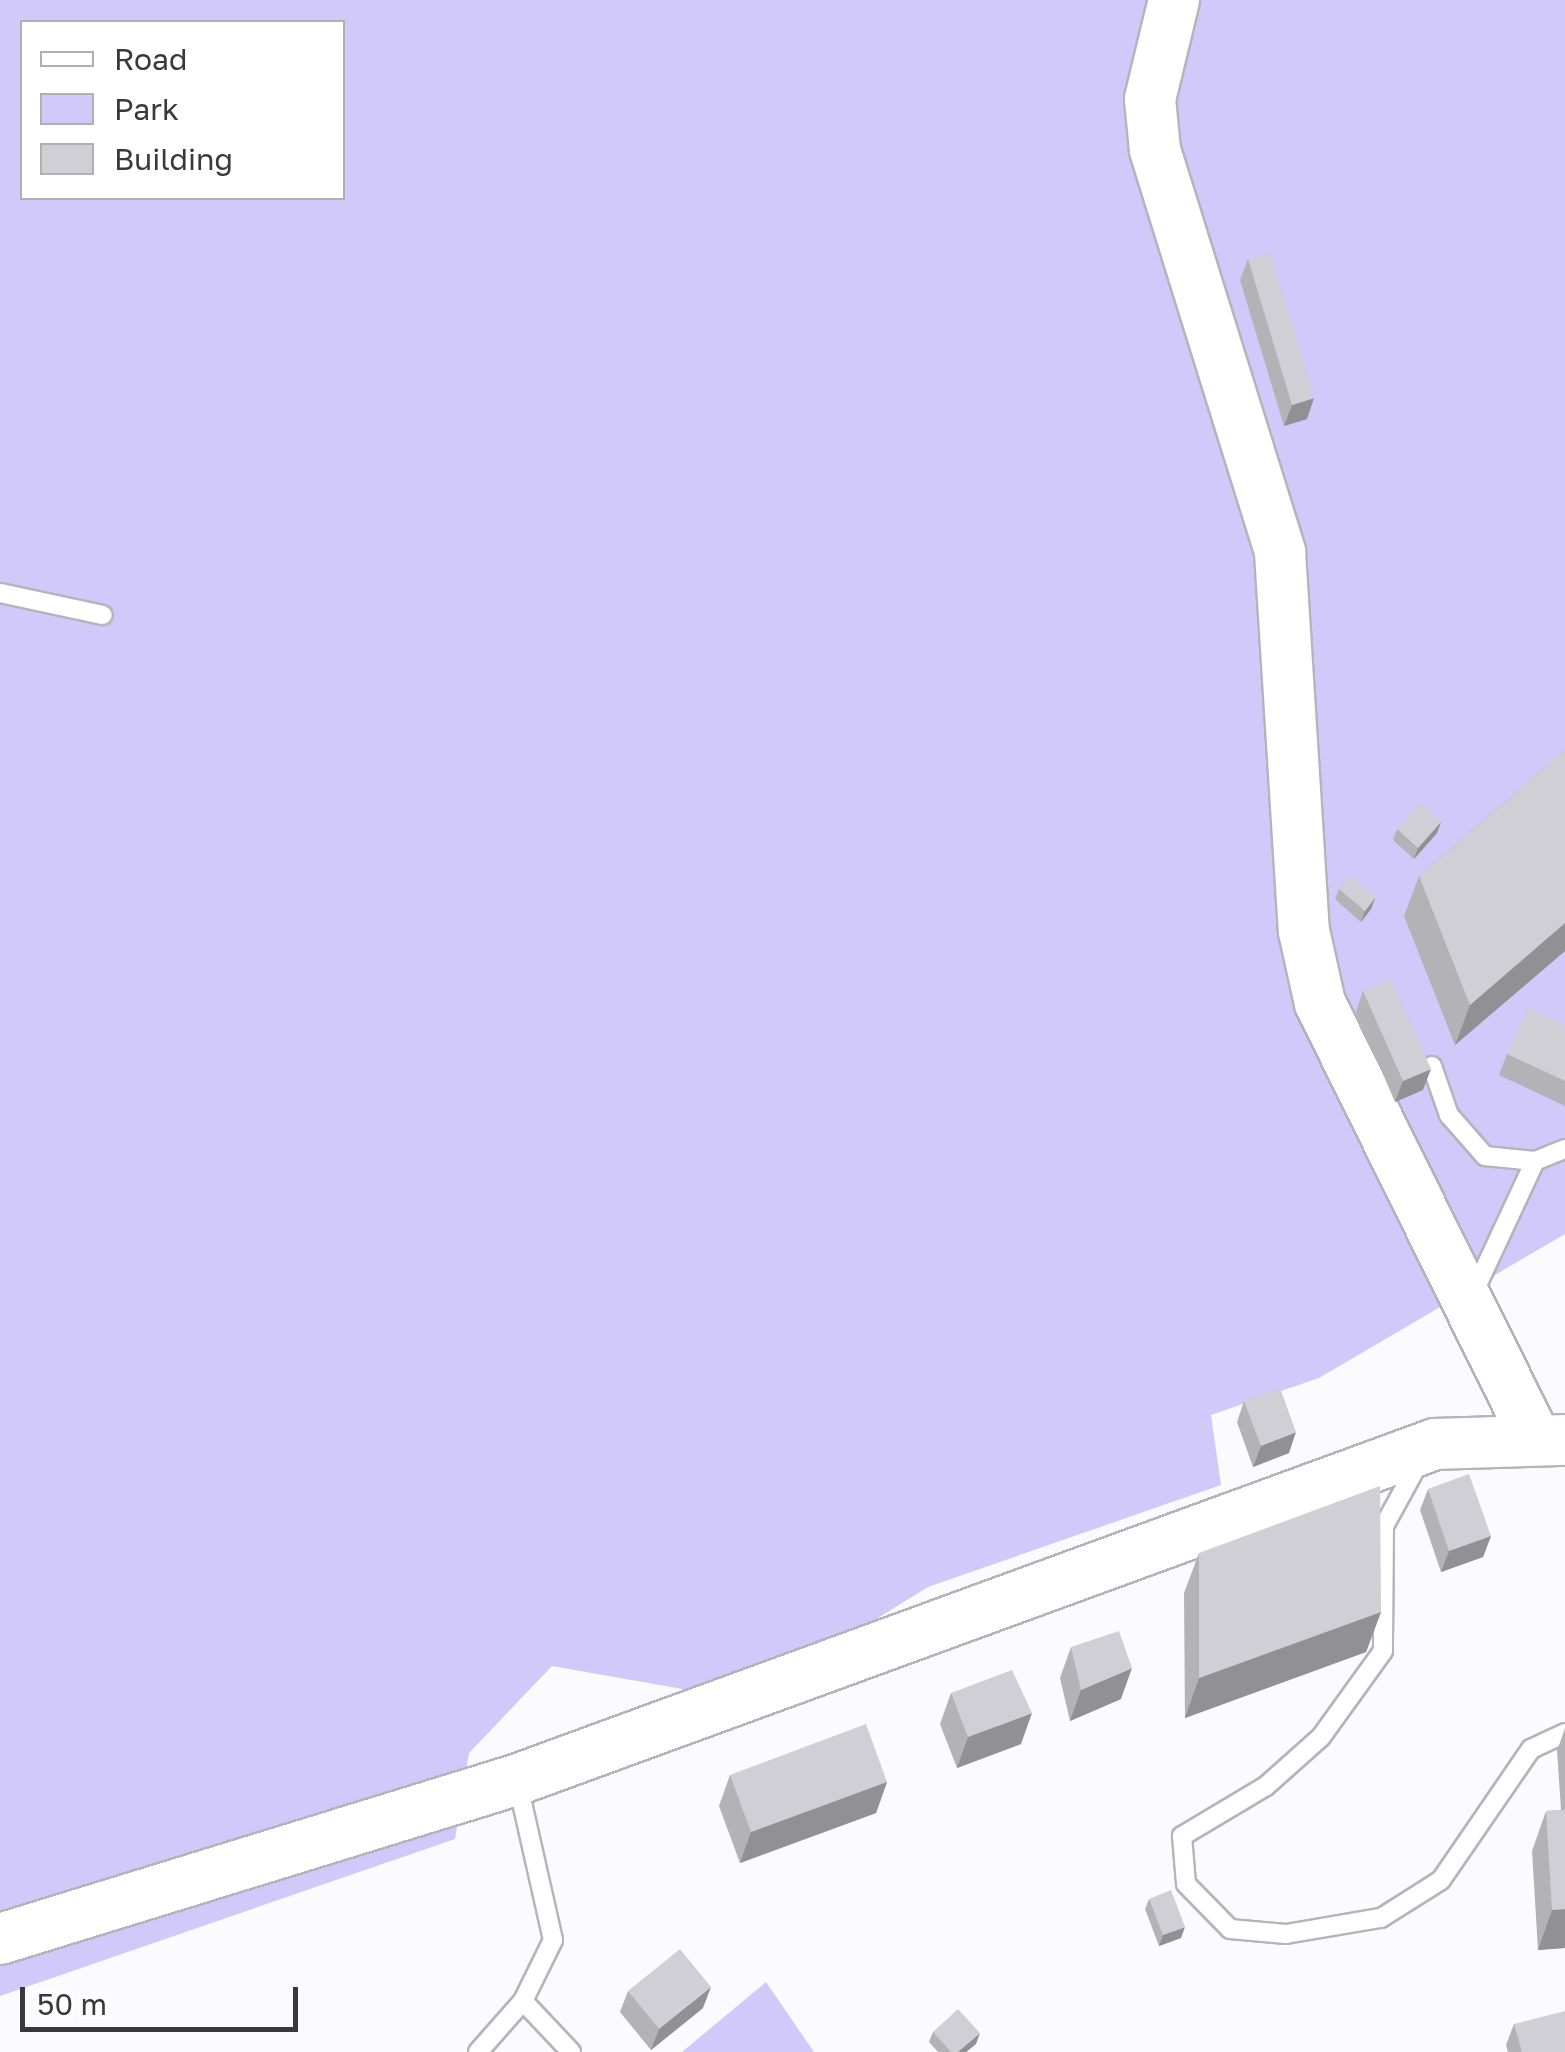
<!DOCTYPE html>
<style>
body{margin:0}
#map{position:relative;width:1565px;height:2052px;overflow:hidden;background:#fafaff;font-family:"Golos Text",sans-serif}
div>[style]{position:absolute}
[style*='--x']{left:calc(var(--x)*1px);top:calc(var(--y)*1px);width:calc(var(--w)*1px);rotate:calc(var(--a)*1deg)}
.green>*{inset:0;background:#d0c9f9}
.roads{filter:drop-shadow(2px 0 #b5b4bb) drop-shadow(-2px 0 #b5b4bb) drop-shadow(0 2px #b5b4bb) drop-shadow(0 -2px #b5b4bb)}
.lane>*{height:18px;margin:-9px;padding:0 9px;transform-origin:9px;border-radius:9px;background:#fff}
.secondary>*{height:50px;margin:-25px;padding:0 25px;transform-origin:25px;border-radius:25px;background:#fff}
.wall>*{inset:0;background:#b2b2b7}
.shaded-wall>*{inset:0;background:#919195}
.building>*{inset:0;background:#cfcfd5}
span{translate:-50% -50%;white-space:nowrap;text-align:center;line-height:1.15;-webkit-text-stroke:8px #fff;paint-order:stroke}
.legend{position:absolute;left:20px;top:20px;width:325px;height:180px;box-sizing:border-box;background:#fff;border:2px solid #b0b0b1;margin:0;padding:12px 18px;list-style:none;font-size:30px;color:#39393b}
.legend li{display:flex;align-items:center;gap:20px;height:50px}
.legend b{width:50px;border:2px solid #b0b0b1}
.scale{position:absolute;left:20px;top:1987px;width:278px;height:45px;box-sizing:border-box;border:5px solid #39393b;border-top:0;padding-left:12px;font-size:30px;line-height:35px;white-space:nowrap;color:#39393b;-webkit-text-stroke:8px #fff;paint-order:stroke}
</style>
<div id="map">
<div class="green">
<i style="clip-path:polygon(evenodd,0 0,1565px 0,1565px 1234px,1319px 1378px,1211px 1415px,1221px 1485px,928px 1587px,745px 1700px,552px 1666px,469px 1753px,455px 1839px,0 1996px,0 0,22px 22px,342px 22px,342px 198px,22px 198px,22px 22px)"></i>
<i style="clip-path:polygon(766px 1982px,814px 2052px,682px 2052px)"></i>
</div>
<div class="roads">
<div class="lane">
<i style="--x:0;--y:593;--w:105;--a:12.1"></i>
<i style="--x:1432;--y:1066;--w:52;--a:70.9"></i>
<i style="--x:1449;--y:1115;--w:55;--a:48.7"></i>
<i style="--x:1485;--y:1156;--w:50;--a:5.7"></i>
<i style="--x:1535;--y:1161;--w:32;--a:-22"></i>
<i style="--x:1472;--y:1296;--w:149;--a:-65"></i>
<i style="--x:1418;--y:1464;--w:71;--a:118.7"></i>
<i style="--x:1384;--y:1526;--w:125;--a:90.5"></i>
<i style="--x:1383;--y:1651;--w:106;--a:125.8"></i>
<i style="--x:1321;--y:1737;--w:74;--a:138.3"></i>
<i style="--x:1266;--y:1786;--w:98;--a:149.2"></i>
<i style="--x:1182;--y:1836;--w:48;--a:85.2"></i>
<i style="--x:1186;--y:1884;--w:63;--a:45.6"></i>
<i style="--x:1230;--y:1929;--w:56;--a:5.1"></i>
<i style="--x:1286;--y:1934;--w:96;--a:-9.6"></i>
<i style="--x:1381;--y:1918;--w:71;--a:-32.3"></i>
<i style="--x:1441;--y:1880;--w:159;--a:-55.5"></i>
<i style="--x:1531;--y:1749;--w:38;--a:-25"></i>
<i style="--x:523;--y:2001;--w:70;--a:46.7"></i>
<i style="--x:478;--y:2052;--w:68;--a:-48.6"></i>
<i style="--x:523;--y:2001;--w:68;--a:-63.8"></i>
<i style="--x:553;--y:1940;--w:159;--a:-102.7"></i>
</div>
<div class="secondary">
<i style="--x:1174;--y:0;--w:102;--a:103.6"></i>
<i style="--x:1150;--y:99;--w:51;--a:84.4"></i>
<i style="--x:1155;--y:150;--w:421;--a:72.7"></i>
<i style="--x:1280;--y:552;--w:380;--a:86.4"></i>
<i style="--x:1304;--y:931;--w:74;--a:77.5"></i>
<i style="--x:1320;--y:1003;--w:483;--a:63.7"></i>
<i style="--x:0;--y:1939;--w:540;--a:-17.13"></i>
<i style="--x:516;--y:1780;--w:978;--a:-20.08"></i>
<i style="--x:1435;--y:1444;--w:130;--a:-1.8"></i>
</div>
</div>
<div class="wall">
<i style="clip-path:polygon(1248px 259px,1307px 419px,1284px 426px,1240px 280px)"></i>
<i style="clip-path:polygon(1565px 750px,1565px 951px,1455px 1045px,1404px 916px,1419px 876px)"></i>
<i style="clip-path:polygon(1441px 822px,1437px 833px,1414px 859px,1393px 840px,1397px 829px)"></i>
<i style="clip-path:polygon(1339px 889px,1375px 898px,1371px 909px,1361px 922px,1335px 899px)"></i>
<i style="clip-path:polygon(1363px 991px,1423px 1090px,1395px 1102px,1356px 1012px)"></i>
<i style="clip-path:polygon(1565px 1025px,1565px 1106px,1499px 1075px,1507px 1054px)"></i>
<i style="clip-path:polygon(1244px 1401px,1289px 1453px,1253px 1467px,1237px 1422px)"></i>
<i style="clip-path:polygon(1428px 1489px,1491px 1536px,1483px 1557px,1441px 1572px,1420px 1510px)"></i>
<i style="clip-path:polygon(1199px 1553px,1381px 1612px,1366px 1652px,1185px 1718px,1184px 1593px)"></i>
<i style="clip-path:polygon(1071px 1647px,1121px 1699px,1070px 1721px,1060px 1678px)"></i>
<i style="clip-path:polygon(951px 1693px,1021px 1744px,957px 1768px,940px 1724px)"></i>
<i style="clip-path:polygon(1565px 1728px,1565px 1948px,1538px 1950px,1532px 1851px,1546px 1811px,1561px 1810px,1557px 1751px)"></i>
<i style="clip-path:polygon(730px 1775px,887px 1782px,876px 1813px,740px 1863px,719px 1806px)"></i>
<i style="clip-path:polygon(1149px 1899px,1181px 1938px,1159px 1946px,1145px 1909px)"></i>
<i style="clip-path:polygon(628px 1991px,703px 2008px,651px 2050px,620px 2012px)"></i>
<i style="clip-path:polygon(1514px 2024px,1565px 2052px,1508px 2052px,1506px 2045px)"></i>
<i style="clip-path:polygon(933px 2032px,976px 2044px,966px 2052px,938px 2052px,929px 2042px)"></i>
</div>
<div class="shaded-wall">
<i style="clip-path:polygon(1314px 398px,1307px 419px,1284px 426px,1292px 405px)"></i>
<i style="clip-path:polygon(1441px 822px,1437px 833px,1414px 859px,1418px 848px)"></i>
<i style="clip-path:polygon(1375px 898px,1371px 909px,1361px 922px,1365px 911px)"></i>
<i style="clip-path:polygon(1565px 923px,1565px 951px,1455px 1045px,1470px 1005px)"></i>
<i style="clip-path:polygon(1431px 1069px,1423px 1090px,1395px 1102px,1403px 1081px)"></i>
<i style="clip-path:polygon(1296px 1432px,1289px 1453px,1253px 1467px,1261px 1446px)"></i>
<i style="clip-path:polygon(1491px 1536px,1483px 1557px,1441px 1572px,1449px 1551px)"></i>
<i style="clip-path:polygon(1381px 1612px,1366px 1652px,1185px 1718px,1199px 1678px)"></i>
<i style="clip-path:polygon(1132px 1668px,1121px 1699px,1070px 1721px,1081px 1690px)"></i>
<i style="clip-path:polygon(1032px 1713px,1021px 1744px,957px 1768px,968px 1737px)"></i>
<i style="clip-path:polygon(887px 1782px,876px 1813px,740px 1863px,751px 1832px)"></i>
<i style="clip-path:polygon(1565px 1909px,1565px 1948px,1538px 1950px,1552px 1910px)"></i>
<i style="clip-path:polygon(1185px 1927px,1181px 1938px,1159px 1946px,1163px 1935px)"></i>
<i style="clip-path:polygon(711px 1987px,703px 2008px,651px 2050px,659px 2029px)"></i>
<i style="clip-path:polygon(980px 2033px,976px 2044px,966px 2052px,958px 2052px)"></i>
</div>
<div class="building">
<i style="clip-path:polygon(1270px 252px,1314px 398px,1292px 405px,1248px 259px)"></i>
<i style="clip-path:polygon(1565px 750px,1565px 923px,1470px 1005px,1419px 876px)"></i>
<i style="clip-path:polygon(1420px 804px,1441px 822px,1418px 848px,1397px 829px)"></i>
<i style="clip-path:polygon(1350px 876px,1375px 898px,1365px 911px,1339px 889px)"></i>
<i style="clip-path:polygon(1391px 979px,1431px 1069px,1403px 1081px,1363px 991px)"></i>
<i style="clip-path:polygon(1529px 1008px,1565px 1025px,1565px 1081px,1507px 1054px)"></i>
<i style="clip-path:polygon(1280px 1388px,1296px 1432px,1261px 1446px,1244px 1401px)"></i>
<i style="clip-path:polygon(1469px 1474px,1491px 1536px,1449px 1551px,1428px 1489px)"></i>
<i style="clip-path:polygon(1380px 1486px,1381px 1612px,1199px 1678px,1199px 1553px)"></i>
<i style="clip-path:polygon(1119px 1631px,1132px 1668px,1081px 1690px,1071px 1647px)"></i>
<i style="clip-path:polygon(1012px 1670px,1032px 1713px,968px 1737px,951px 1693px)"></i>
<i style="clip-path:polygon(866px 1724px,887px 1782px,751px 1832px,730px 1775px)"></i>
<i style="clip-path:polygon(1565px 1810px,1565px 1909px,1552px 1910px,1546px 1811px)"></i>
<i style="clip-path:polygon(1171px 1890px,1185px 1927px,1163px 1935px,1149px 1899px)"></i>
<i style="clip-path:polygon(680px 1949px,711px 1987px,659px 2029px,628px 1991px)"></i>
<i style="clip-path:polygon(958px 2009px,980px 2033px,958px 2052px,951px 2052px,933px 2032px)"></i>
<i style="clip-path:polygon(1565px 2011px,1565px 2052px,1522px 2052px,1514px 2024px)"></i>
</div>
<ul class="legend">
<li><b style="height:12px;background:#fff"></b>Road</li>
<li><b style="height:28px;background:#d0c9f9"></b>Park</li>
<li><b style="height:28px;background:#cfcfd5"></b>Building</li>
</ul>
<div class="scale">50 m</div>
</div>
